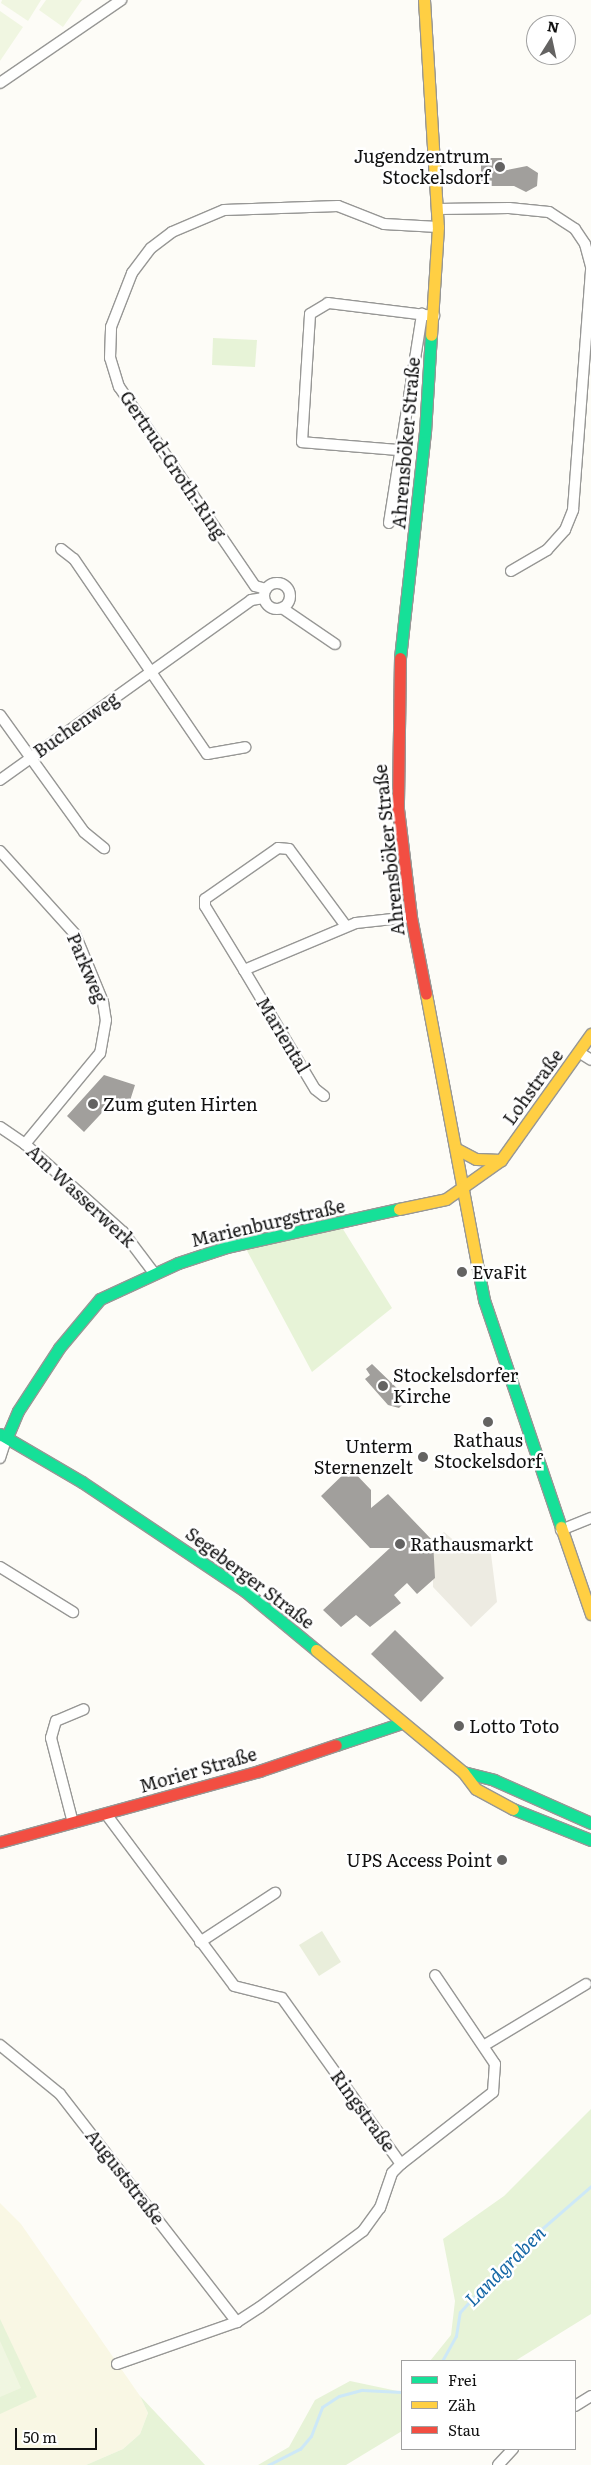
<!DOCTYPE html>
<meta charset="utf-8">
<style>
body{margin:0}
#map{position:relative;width:591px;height:2465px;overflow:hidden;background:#fdfcf7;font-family:Literata,serif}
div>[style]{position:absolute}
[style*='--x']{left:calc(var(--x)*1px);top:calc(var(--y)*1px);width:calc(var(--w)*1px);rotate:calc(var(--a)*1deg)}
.farmland>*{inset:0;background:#f9f7e4}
.green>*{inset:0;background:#e7f3d7}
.cemetery>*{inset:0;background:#e9eedb}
.pitch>*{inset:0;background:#f0f6e1}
.plaza>*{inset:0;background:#edebe2}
.stream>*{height:3px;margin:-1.5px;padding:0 1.5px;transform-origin:1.5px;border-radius:1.5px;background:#cde8f7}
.building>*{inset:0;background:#a19f9c}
.roads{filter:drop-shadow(1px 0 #979795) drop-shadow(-1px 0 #979795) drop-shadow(0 1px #979795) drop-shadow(0 -1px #979795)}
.street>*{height:10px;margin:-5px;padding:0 5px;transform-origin:5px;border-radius:5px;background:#fffffe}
.street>.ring{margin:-5px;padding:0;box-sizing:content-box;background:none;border:10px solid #fffffe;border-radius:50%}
.fast>*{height:11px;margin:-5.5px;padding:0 5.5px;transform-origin:5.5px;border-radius:5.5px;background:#16e098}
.slow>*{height:11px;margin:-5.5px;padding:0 5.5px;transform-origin:5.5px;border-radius:5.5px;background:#ffcf43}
.jam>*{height:11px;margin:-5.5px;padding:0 5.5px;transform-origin:5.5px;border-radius:5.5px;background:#f24e42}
.dots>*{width:14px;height:14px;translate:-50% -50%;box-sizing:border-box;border:2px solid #fff;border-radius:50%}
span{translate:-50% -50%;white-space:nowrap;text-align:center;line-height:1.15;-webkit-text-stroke:5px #fff;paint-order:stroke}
.poi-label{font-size:18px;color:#111}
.right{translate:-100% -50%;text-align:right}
.left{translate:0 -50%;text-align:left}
.street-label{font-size:18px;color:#111}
.water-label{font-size:19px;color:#1768a6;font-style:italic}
.legend{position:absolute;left:401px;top:2360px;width:175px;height:90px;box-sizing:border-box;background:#fff;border:1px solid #a0a0a0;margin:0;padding:6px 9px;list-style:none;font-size:15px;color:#111}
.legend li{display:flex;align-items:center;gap:10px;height:25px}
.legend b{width:25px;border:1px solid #a0a0a0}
.north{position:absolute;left:526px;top:15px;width:50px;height:50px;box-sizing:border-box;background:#fff;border:1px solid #a0a0a0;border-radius:50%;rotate:10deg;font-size:14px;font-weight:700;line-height:20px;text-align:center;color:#111}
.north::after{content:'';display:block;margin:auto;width:18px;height:22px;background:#646362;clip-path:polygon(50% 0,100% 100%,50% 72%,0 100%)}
.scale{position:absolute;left:15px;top:2428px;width:82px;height:22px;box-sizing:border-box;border:2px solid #111;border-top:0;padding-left:6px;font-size:15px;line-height:18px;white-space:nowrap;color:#111;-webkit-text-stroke:4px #fff;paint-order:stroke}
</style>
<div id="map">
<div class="farmland">
<i style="clip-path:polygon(0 2203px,21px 2224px,140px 2396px,148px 2413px,140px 2434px,123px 2449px,86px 2465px,0 2465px)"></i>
</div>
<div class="green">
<i style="clip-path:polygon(213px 338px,257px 340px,255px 367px,212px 365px)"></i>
<i style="clip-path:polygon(341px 1226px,392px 1308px,312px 1372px,244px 1245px)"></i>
<i style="clip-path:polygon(591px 2109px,591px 2314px,515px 2361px,430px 2361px,451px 2335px,455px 2301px,443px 2239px,504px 2196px)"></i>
<i style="clip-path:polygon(0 2319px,37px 2397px,0 2414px)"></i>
<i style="clip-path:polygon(350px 2381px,402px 2392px,402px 2431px,346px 2465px,258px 2465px,289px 2447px,315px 2400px)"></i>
<i style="clip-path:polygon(140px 2396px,205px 2465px,86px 2465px,123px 2449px,140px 2434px,148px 2413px)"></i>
</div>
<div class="cemetery">
<i style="clip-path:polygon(322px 1931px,341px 1962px,319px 1976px,299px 1945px)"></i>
</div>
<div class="pitch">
<i style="clip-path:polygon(2px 0,41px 0,28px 21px,1px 3px)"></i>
<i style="clip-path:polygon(46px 0,82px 0,63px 27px,39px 10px)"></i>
<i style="clip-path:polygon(0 11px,23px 27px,0 61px)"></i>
<i style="clip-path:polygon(0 2341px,21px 2388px,0 2397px)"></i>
</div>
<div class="plaza">
<i style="clip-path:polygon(444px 1532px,458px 1544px,490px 1546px,497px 1602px,471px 1627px,433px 1587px,433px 1541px)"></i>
</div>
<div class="stream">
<i style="--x:442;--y:2361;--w:29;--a:-61"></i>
<i style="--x:456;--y:2336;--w:24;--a:-81"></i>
<i style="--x:460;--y:2312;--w:80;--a:-47.5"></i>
<i style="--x:514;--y:2253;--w:102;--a:-41"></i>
<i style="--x:268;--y:2465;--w:36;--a:-27"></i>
<i style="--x:300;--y:2449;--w:17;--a:-50"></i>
<i style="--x:311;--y:2436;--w:31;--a:-69"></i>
<i style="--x:322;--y:2407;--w:20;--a:-33"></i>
<i style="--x:339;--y:2396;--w:24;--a:-15"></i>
<i style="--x:362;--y:2390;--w:40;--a:2.9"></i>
</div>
<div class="building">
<i style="clip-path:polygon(481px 158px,502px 158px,502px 171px,527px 166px,538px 173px,537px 186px,526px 192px,514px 186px,481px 186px)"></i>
<i style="clip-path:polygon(104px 1075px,135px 1085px,128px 1107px,112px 1102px,84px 1132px,67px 1116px)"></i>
<i style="clip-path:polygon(372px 1364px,403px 1394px,403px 1404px,399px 1408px,388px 1405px,365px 1379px,370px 1375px,366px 1369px)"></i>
<i style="clip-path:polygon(350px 1468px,371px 1490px,371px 1508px,388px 1494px,433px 1541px,435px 1578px,417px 1594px,407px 1583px,394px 1595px,401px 1603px,370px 1627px,356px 1615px,341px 1627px,323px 1610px,390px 1548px,370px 1548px,321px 1496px)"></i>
<i style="clip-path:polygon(395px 1630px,444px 1678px,421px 1702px,371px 1654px)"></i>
</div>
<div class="roads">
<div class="street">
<i style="--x:0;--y:83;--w:147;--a:-34.4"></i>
<i style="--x:438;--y:209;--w:71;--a:-0.8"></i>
<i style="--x:509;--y:208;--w:40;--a:5.7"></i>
<i style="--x:549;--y:212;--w:31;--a:33"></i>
<i style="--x:575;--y:229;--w:18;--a:56"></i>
<i style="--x:585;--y:244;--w:23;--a:75"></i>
<i style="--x:399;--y:450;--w:97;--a:-175.3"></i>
<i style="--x:302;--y:442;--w:128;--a:-86.4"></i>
<i style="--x:310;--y:314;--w:21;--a:-31"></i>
<i style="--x:328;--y:303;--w:107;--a:7"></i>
<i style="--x:389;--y:523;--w:212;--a:-81"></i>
<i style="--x:61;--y:549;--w:16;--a:38"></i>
<i style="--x:74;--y:559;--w:236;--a:55.7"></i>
<i style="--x:207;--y:754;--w:39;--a:-10"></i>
<i style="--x:511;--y:571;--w:42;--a:-30.3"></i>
<i style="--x:547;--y:550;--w:27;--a:-48"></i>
<i style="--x:565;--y:530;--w:22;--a:-68"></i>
<i style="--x:573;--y:510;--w:242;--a:-85.7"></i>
<i class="ring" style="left:264px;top:583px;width:16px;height:16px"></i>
<i style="--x:266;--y:589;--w:11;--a:-165"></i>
<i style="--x:255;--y:586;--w:241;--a:-124.3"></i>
<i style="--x:119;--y:387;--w:30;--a:-107"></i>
<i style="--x:110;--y:358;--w:31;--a:-88"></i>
<i style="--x:111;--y:327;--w:58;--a:-68.7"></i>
<i style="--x:132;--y:273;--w:31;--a:-53"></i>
<i style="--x:151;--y:248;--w:26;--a:-37"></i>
<i style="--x:172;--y:232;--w:56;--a:-22.9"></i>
<i style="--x:224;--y:210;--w:114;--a:-2"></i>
<i style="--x:338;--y:206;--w:49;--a:21.4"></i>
<i style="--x:384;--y:224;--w:54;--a:3.2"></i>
<i style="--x:282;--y:608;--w:64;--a:34.2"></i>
<i style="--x:0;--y:715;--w:144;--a:54.3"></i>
<i style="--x:84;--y:832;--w:26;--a:39"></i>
<i style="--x:0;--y:780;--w:309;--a:-35.6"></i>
<i style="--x:251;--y:600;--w:13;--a:-9"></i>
<i style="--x:0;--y:851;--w:112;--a:47.9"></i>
<i style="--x:75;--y:934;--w:74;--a:67.6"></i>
<i style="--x:103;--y:1002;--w:18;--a:81"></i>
<i style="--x:106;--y:1020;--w:34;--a:100"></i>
<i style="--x:100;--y:1053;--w:118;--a:129.5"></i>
<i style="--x:244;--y:970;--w:75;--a:-121.4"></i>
<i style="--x:205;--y:906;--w:7;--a:-90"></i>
<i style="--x:205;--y:899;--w:89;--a:-34.9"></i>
<i style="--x:278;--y:848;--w:11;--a:5"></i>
<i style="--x:289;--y:849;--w:96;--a:53.5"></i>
<i style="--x:580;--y:1053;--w:13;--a:32"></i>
<i style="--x:324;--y:1096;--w:11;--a:-142"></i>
<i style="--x:315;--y:1089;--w:139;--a:-120.8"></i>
<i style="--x:244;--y:970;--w:121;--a:-22.8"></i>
<i style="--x:356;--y:923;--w:55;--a:-6.2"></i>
<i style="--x:0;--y:1127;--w:30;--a:34"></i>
<i style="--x:25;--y:1144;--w:132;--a:41.9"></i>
<i style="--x:123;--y:1232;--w:51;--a:52.9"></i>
<i style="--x:0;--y:1458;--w:22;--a:-72"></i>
<i style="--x:561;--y:1530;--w:32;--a:-22"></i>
<i style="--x:0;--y:1567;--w:86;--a:31.7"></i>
<i style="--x:106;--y:1814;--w:214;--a:53.3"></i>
<i style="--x:234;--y:1986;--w:49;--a:14"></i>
<i style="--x:282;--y:1998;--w:204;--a:54.4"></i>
<i style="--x:73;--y:1823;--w:88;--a:-104.5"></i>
<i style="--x:51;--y:1738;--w:18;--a:-74"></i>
<i style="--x:56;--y:1721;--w:30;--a:-23"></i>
<i style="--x:200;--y:1942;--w:90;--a:-33.2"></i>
<i style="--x:0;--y:2045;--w:77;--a:39.2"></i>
<i style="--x:60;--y:2094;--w:289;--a:52.2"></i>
<i style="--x:485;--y:2045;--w:118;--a:-31.1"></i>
<i style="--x:117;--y:2364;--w:127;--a:-19.3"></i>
<i style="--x:237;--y:2322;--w:27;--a:-33"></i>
<i style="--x:260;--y:2307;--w:128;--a:-36.4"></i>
<i style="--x:363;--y:2231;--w:29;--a:-54"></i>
<i style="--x:380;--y:2208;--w:37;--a:-71"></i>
<i style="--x:392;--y:2173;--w:13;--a:-45"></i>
<i style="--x:401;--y:2164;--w:117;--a:-38"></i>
<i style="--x:493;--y:2092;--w:28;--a:-86"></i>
<i style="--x:495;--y:2064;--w:107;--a:-124"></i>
<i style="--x:575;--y:2406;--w:19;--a:-32"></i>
<i style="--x:498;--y:2465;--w:22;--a:-47"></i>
</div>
<div class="fast">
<i style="--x:400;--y:658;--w:227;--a:-83.7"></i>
<i style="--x:425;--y:432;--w:97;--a:-86.5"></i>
<i style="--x:477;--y:1264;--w:37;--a:79"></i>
<i style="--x:484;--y:1300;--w:240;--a:71.3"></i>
<i style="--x:0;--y:1434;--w:95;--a:30.3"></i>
<i style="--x:82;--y:1482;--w:196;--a:33.8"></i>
<i style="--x:245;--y:1591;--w:92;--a:39.7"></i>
<i style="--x:7;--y:1437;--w:28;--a:-67"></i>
<i style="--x:18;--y:1411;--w:75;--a:-56.9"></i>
<i style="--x:59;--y:1348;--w:64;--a:-50.1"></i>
<i style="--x:100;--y:1299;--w:86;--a:-24.8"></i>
<i style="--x:178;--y:1263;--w:52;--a:-18.1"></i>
<i style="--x:227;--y:1247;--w:176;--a:-12.5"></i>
<i style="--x:336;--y:1745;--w:70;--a:-18.4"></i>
<i style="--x:463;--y:1772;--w:32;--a:14"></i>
<i style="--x:494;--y:1780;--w:106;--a:23.9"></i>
<i style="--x:513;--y:1809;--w:84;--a:21.7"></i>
</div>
<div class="slow">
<i style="--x:424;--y:0;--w:227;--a:86.5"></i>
<i style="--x:438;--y:227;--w:108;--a:93.7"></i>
<i style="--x:426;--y:994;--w:275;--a:79.3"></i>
<i style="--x:457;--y:1149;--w:21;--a:28"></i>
<i style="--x:476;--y:1159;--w:25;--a:2"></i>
<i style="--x:399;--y:1209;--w:48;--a:-12"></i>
<i style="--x:446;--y:1199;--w:67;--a:-35.3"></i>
<i style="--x:501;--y:1160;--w:155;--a:-54.5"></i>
<i style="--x:561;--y:1527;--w:92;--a:71"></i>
<i style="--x:316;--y:1650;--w:191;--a:39.7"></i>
<i style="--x:463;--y:1772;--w:21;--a:53"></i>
<i style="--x:476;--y:1789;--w:42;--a:28.4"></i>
</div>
<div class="jam">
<i style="--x:400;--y:658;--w:151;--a:90.8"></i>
<i style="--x:398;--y:809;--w:109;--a:83.1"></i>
<i style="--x:411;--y:917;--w:78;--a:79"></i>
<i style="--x:0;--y:1842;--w:269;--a:-15.3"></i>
<i style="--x:259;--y:1771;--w:81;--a:-18.7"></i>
</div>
</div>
<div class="dots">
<i style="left:500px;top:167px;background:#646362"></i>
<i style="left:93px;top:1104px;background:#646362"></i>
<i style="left:462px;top:1272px;background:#646362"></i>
<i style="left:383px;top:1386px;background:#646362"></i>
<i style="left:488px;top:1422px;background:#646362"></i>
<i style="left:423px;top:1457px;background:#646362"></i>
<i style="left:400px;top:1544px;background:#646362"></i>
<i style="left:459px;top:1726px;background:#646362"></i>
<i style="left:502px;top:1860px;background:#646362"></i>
</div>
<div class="poi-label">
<span class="right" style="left:490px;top:167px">Jugendzentrum<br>Stockelsdorf</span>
<span class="left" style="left:103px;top:1104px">Zum guten Hirten</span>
<span class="left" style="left:472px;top:1272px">EvaFit</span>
<span class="left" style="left:393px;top:1386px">Stockelsdorfer<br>Kirche</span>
<span style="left:488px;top:1451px">Rathaus<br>Stockelsdorf</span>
<span class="right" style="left:413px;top:1457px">Unterm<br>Sternenzelt</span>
<span class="left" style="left:410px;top:1544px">Rathausmarkt</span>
<span class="left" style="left:469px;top:1726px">Lotto Toto</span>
<span class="right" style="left:492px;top:1860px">UPS Access Point</span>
</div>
<div class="street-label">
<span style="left:406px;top:443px;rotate:-85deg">Ahrensböker Straße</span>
<span style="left:173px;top:465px;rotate:56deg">Gertrud-Groth-Ring</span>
<span style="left:76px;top:725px;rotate:-35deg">Buchenweg</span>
<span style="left:389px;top:850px;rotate:-96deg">Ahrensböker Straße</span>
<span style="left:87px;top:968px;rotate:67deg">Parkweg</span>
<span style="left:283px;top:1035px;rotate:59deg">Mariental</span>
<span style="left:533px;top:1087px;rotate:-54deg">Lohstraße</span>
<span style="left:81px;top:1196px;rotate:43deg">Am Wasserwerk</span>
<span style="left:268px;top:1223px;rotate:-13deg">Marienburgstraße</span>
<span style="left:250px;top:1578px;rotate:37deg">Segeberger Straße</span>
<span style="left:198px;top:1770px;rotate:-16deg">Morier Straße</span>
<span style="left:363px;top:2111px;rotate:54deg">Ringstraße</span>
<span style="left:125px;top:2177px;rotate:52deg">Auguststraße</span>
</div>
<div class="water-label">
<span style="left:505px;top:2266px;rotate:-45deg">Landgraben</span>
</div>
<ul class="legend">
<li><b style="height:6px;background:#16e098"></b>Frei</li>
<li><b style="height:6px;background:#ffcf43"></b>Zäh</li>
<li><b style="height:6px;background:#f24e42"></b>Stau</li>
</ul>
<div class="north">N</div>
<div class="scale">50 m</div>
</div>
